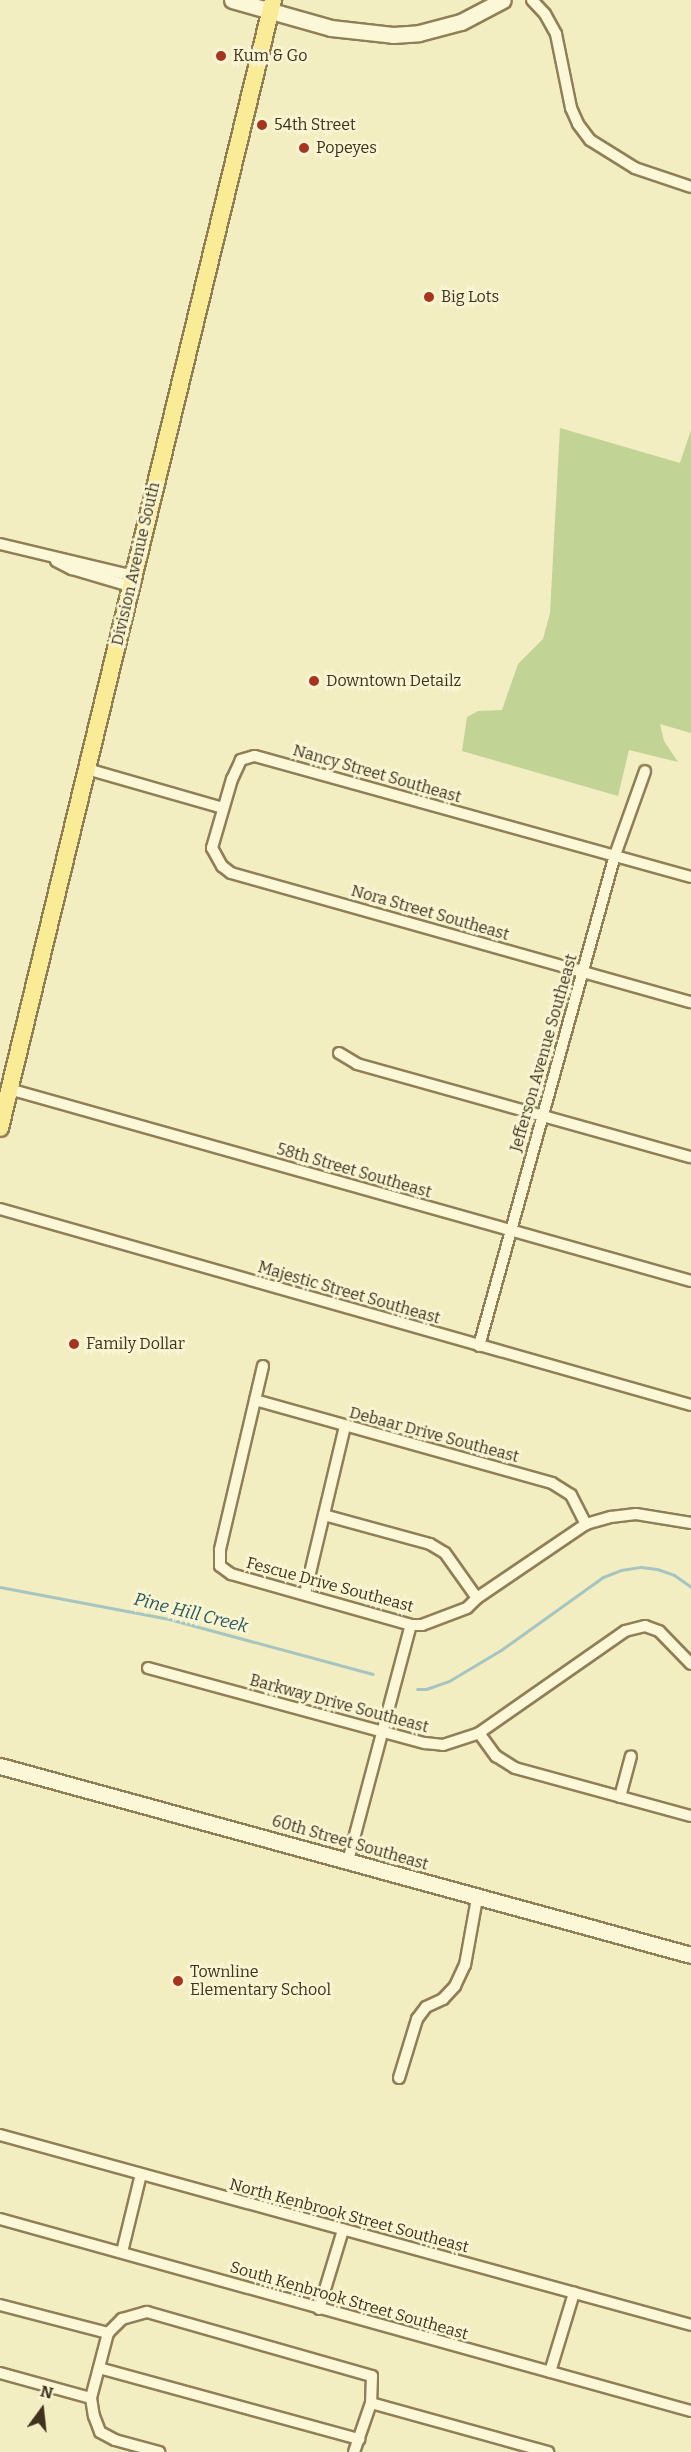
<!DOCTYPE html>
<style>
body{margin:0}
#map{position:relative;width:691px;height:2452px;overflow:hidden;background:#f3edc2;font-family:Bitter,serif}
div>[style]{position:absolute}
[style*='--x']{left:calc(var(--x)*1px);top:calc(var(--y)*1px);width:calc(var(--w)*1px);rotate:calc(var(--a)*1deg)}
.green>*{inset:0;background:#c1d395}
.stream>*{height:3px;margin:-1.5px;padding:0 1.5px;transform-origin:1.5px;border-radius:1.5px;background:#a5c5c1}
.roads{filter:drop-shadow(2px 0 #8f7f57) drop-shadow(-2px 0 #8f7f57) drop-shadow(0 2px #8f7f57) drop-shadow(0 -2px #8f7f57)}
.minor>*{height:10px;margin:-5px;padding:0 5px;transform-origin:5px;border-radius:5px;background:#fcf7d7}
.secondary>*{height:15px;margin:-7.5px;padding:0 7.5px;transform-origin:7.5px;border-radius:7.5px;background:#fcf7d7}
.primary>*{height:16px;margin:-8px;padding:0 8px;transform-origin:8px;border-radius:8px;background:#faec97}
.dots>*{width:16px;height:16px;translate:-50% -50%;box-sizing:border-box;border:3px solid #f9f5d3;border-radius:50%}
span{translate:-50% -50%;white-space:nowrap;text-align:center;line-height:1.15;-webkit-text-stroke:5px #f9f5d3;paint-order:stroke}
.poi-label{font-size:16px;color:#3e321d}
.left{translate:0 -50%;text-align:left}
.street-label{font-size:16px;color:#3e321d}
.water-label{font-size:18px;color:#2a5a5f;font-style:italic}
.north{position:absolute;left:12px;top:2380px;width:60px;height:60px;-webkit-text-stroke:4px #f9f5d3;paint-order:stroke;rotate:15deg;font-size:16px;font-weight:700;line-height:24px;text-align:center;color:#3e321d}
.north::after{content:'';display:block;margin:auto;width:21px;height:27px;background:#3e321d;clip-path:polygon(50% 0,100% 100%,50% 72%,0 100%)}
</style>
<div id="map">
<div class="green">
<i style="clip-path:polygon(560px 428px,680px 463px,691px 430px,691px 733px,660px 724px,664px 741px,678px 762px,629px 750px,618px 796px,462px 751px,467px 717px,478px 711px,502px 710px,518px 664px,543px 639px,550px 613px)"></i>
</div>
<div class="stream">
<i style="--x:0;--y:1587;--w:172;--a:10.7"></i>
<i style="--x:169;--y:1619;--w:211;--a:15.1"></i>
<i style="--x:417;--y:1689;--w:9;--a:0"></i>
<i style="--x:426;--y:1689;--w:24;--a:-19"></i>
<i style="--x:449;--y:1681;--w:61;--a:-30.8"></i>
<i style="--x:501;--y:1650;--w:125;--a:-35.6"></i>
<i style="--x:603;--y:1577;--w:19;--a:-21"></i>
<i style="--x:621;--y:1570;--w:20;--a:-9"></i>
<i style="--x:641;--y:1567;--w:16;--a:7"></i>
<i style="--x:657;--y:1569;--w:18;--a:19"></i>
<i style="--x:674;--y:1575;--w:21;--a:35"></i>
</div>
<div class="roads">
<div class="minor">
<i style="--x:532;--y:0;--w:19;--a:47"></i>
<i style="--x:545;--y:14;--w:23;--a:61"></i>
<i style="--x:556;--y:34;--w:76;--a:78.5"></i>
<i style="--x:571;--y:108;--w:17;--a:66"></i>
<i style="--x:578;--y:124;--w:20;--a:53"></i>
<i style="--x:590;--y:140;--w:53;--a:31.9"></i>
<i style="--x:635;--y:168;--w:59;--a:18.7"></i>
<i style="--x:0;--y:544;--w:137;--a:13.5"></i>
<i style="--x:56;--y:561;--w:18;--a:27"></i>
<i style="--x:72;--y:569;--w:60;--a:16.3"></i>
<i style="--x:87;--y:769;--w:141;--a:16"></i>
<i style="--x:691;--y:877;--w:453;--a:-164.5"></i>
<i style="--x:254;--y:756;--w:14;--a:163"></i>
<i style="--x:241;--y:760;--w:21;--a:115"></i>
<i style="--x:232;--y:779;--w:72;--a:106.2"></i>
<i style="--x:212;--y:848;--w:21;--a:61"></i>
<i style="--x:222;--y:866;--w:11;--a:38"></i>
<i style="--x:231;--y:873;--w:478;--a:15.7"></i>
<i style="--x:339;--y:1053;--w:21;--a:31"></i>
<i style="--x:357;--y:1064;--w:347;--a:15.6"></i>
<i style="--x:9;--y:1089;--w:709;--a:15.72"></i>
<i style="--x:0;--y:1209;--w:718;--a:15.84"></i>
<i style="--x:479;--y:1346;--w:509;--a:-74.52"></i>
<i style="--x:615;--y:855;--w:89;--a:-70.3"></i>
<i style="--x:263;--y:1366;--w:189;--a:103.2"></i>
<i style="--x:220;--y:1550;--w:16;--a:90"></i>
<i style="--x:220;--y:1566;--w:14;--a:36"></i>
<i style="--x:231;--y:1574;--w:187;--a:15.8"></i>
<i style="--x:411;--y:1625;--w:11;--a:0"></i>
<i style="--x:422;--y:1625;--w:48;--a:-20.7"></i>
<i style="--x:467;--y:1608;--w:14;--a:-45"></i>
<i style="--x:477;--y:1598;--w:132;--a:-34.2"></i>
<i style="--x:586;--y:1524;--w:26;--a:-16"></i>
<i style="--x:611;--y:1517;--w:25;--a:-7"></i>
<i style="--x:636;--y:1514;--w:56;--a:9.3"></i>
<i style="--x:255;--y:1400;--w:308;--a:15.6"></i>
<i style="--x:552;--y:1483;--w:22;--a:32"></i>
<i style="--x:571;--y:1495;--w:33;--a:63"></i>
<i style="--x:324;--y:1515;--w:110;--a:15.3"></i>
<i style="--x:430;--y:1544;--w:17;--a:31"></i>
<i style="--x:445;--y:1553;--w:55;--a:54.6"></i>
<i style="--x:305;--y:1594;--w:173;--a:-76.6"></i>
<i style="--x:148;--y:1668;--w:287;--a:15.2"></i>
<i style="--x:425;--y:1743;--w:18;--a:6"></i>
<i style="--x:443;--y:1745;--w:38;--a:-18"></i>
<i style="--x:479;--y:1733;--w:178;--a:-34.9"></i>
<i style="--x:625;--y:1631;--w:21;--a:-14"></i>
<i style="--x:645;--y:1626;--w:15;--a:20"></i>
<i style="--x:659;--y:1631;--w:46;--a:45.9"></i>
<i style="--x:479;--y:1733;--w:29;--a:54"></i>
<i style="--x:496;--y:1756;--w:22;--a:32"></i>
<i style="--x:515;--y:1768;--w:182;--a:15.3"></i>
<i style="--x:620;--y:1797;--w:42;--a:-75"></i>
<i style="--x:348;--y:1861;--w:244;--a:-75.1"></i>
<i style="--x:399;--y:2078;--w:62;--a:-73"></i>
<i style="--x:417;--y:2019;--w:15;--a:-53"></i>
<i style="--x:426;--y:2007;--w:19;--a:-25"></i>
<i style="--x:443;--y:1999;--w:18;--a:-47"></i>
<i style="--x:455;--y:1986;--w:23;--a:-65"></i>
<i style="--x:465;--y:1965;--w:68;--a:-79.8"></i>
<i style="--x:0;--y:2135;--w:717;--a:15.37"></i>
<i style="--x:0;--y:2219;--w:717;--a:15.53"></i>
<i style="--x:122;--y:2252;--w:80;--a:-76.3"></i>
<i style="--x:0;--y:2305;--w:112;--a:14.5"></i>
<i style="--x:108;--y:2333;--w:20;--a:-45"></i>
<i style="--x:122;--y:2319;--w:26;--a:-16"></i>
<i style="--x:147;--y:2312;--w:234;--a:15.9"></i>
<i style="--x:372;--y:2376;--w:27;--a:92"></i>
<i style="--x:371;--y:2403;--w:52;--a:109.1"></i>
<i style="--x:319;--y:2309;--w:83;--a:-73.1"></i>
<i style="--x:108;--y:2333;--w:67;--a:104.7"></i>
<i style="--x:91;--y:2398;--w:18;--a:81"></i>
<i style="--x:94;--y:2416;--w:17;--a:69"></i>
<i style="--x:100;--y:2432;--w:17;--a:28"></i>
<i style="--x:115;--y:2440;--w:46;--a:15.3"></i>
<i style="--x:99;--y:2368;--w:270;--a:15.3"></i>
<i style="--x:550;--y:2372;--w:83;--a:-73.1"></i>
<i style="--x:0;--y:2373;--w:94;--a:15.4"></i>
<i style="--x:371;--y:2403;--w:184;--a:15.5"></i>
</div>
<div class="secondary">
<i style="--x:232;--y:0;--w:103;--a:15.8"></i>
<i style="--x:331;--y:28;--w:62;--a:6.4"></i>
<i style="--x:393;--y:35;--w:26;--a:-4"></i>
<i style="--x:419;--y:33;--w:43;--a:-14.7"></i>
<i style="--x:461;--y:22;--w:47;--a:-27.6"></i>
<i style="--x:0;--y:1766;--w:716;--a:15.3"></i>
</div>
<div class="primary">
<i style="--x:0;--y:1128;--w:1161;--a:-76.39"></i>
</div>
</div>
<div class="dots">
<i style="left:221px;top:56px;background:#a63520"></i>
<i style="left:262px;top:125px;background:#a63520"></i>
<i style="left:304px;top:148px;background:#a63520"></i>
<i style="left:429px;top:297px;background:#a63520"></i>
<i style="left:314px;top:681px;background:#a63520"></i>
<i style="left:74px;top:1344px;background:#a63520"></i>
<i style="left:178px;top:1981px;background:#a63520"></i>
</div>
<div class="poi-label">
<span class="left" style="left:233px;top:56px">Kum &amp; Go</span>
<span class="left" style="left:274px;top:125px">54th Street</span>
<span class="left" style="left:316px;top:148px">Popeyes</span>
<span class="left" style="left:441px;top:297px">Big Lots</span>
<span class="left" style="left:326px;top:681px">Downtown Detailz</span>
<span class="left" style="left:86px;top:1344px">Family Dollar</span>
<span class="left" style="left:190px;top:1981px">Townline<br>Elementary School</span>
</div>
<div class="street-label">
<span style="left:136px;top:564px;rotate:-77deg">Division Avenue South</span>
<span style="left:377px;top:774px;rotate:16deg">Nancy Street Southeast</span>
<span style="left:430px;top:913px;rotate:16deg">Nora Street Southeast</span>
<span style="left:544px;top:1053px;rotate:-74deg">Jefferson Avenue Southeast</span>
<span style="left:354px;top:1171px;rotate:16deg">58th Street Southeast</span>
<span style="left:349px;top:1293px;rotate:16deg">Majestic Street Southeast</span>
<span style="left:434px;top:1435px;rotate:15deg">Debaar Drive Southeast</span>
<span style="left:330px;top:1585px;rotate:15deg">Fescue Drive Southeast</span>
<span style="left:339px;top:1704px;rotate:15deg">Barkway Drive Southeast</span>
<span style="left:350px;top:1843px;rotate:16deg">60th Street Southeast</span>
<span style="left:349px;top:2216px;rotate:15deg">North Kenbrook Street Southeast</span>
<span style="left:349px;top:2301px;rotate:16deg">South Kenbrook Street Southeast</span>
</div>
<div class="water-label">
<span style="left:191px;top:1613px;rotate:14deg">Pine Hill Creek</span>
</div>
<div class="north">N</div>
</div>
